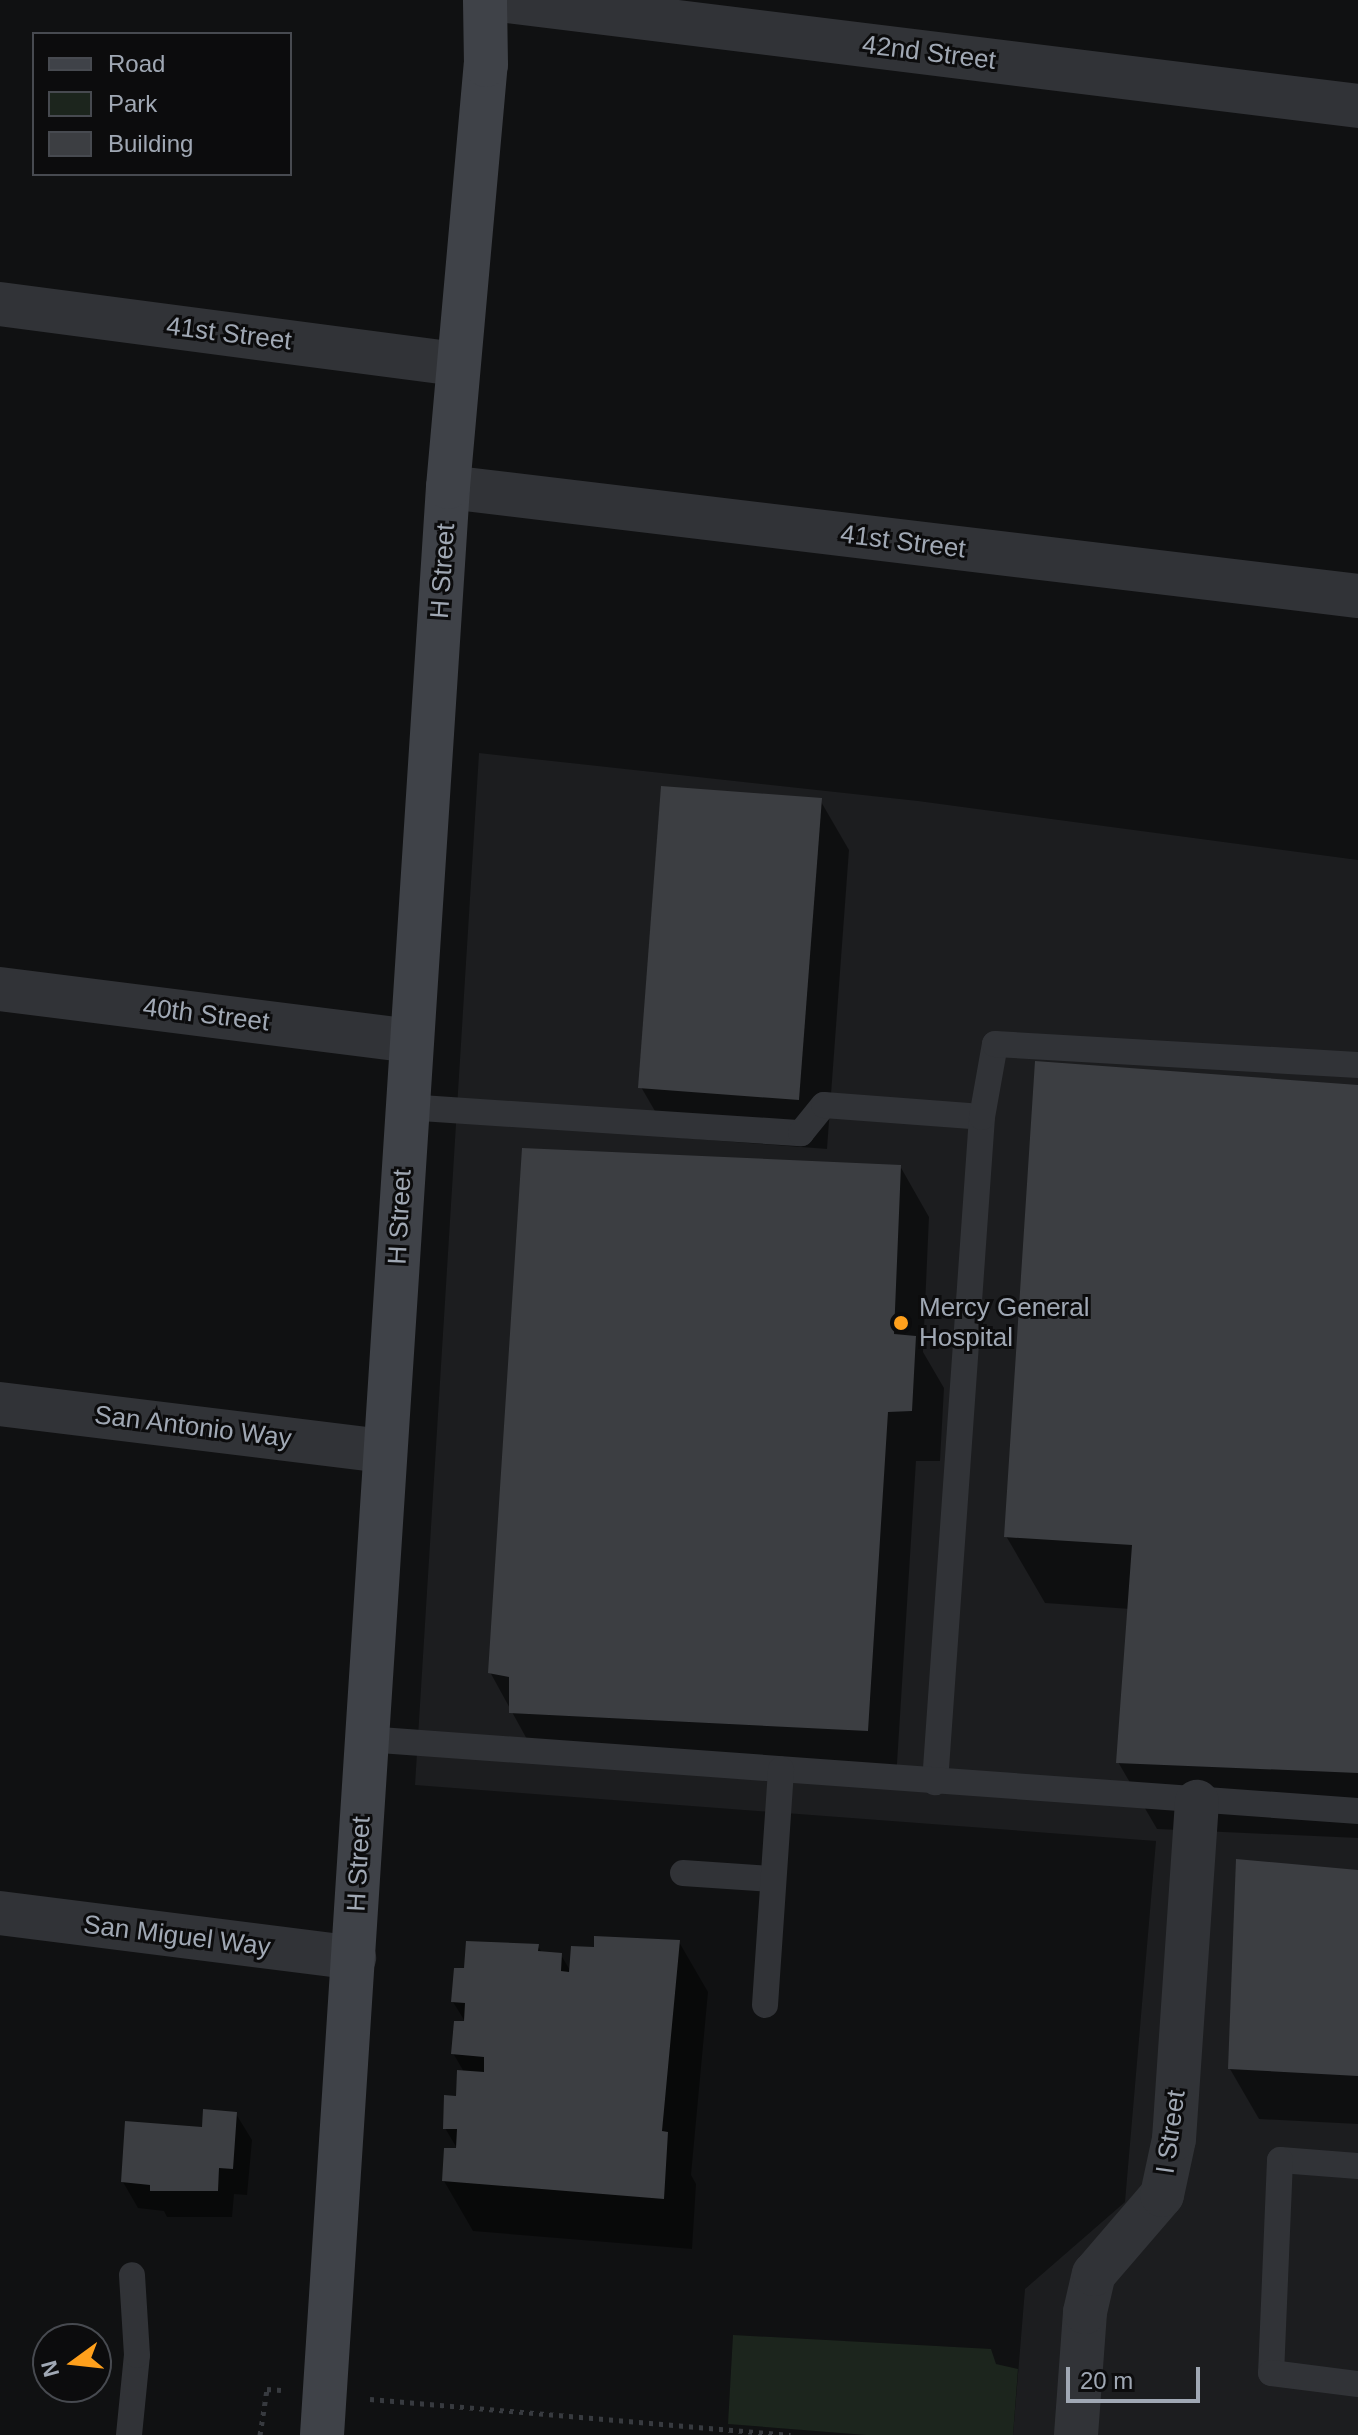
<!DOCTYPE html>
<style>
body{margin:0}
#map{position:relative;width:1358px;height:2435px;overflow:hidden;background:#101112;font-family:Arial,sans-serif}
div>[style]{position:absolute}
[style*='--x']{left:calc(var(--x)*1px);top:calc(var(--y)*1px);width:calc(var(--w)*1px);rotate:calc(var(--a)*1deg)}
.built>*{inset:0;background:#1c1d1f}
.green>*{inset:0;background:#1c251d}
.shadow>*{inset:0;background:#0007}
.building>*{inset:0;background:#3c3e42}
.path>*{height:5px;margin-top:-2.5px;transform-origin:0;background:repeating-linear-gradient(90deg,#373a3f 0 4px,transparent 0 10px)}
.lane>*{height:26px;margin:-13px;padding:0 13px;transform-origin:13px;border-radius:13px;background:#313337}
.street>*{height:44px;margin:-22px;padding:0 22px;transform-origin:22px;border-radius:22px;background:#313337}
.secondary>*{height:44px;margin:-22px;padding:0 22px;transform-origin:22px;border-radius:22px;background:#3f4248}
.dots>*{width:22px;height:22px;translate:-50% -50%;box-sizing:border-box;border:4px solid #0c0c0d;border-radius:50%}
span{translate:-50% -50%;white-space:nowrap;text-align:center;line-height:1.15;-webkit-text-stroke:6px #0c0c0d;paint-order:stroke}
.street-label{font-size:26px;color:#a0a8b4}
.poi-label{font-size:26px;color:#a0a8b4}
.left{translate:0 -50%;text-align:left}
.legend{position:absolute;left:32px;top:32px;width:260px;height:144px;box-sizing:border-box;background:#0c0c0d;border:2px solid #474a50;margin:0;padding:10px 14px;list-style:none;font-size:24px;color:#a0a8b4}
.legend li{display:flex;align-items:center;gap:16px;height:40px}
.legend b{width:40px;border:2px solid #474a50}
.north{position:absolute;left:32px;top:2323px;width:80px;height:80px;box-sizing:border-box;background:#0c0c0d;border:2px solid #474a50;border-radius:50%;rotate:255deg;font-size:22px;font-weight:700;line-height:32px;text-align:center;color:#a0a8b4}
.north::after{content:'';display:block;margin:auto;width:28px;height:36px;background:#ffa01c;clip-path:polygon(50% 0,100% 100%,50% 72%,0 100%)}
.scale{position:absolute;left:1066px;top:2367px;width:134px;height:36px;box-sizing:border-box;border:4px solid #a0a8b4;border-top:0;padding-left:10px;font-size:24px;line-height:28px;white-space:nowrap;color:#a0a8b4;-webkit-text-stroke:6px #0c0c0d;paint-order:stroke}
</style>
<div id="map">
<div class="built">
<i style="clip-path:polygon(479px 753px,918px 801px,1358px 860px,1358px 2435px,1013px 2435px,1025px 2289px,1125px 2202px,1156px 1841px,415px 1785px)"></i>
</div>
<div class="green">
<i style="clip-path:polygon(733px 2335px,991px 2349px,996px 2364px,1018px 2369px,1013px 2435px,866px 2435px,728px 2424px)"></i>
</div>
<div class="shadow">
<i style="clip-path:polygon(820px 800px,849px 850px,827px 1149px,670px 1137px,641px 1087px)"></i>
<i style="clip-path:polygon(1358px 1087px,1358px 1838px,1157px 1829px,1118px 1762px,1130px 1609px,1045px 1603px,1006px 1536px)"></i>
<i style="clip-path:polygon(900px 1166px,929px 1217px,923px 1352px,944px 1388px,940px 1461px,916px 1461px,896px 1780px,540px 1763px,490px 1672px)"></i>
<i style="clip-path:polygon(1358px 1872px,1358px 2124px,1259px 2119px,1230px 2069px)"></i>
<i style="clip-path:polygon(679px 1942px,708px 1992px,691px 2175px,696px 2184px,692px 2249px,473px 2231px,444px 2181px,458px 2150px,445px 2128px,464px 2072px,453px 2053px,466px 2023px,453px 2002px,466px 1970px,538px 1946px,542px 1953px,561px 1955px,571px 1972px,596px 1949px)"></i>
<i style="clip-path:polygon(236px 2114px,252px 2140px,247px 2195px,234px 2194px,232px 2217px,167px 2217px,164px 2211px,138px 2208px,123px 2182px)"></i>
</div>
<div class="building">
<i style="clip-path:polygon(661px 786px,822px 798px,799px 1100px,638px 1088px)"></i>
<i style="clip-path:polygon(1035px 1061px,1358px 1085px,1358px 1773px,1116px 1763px,1132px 1545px,1004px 1537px)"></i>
<i style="clip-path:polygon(522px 1148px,901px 1165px,894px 1334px,916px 1336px,912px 1411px,888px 1412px,868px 1731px,509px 1713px,509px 1677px,488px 1673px)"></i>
<i style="clip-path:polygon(1236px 1859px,1358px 1870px,1358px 2076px,1228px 2069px)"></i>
<i style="clip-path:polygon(594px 1936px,680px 1940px,662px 2131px,668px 2132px,664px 2199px,442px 2181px,444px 2148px,456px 2148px,457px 2129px,443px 2129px,444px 2095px,456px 2096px,457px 2070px,484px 2072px,484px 2057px,451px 2054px,454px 2021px,464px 2021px,465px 2003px,451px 2002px,454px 1968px,464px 1968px,466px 1941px,539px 1944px,538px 1951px,562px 1953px,561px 1971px,569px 1972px,571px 1946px,594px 1947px)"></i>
<i style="clip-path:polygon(203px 2109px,237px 2112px,233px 2169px,219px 2168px,218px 2191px,150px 2191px,150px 2185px,121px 2182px,125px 2121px,202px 2127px)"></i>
</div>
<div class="path">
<i style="--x:370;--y:2399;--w:422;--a:4.9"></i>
<i style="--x:260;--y:2435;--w:47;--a:-81.3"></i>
<i style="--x:267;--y:2389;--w:14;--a:4"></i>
</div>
<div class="lane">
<i style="--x:406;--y:1107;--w:396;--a:3.8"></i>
<i style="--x:801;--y:1133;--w:36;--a:-51"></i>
<i style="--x:824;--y:1105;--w:158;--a:4.3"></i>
<i style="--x:982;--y:1117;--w:667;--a:94.04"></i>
<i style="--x:982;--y:1117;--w:74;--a:-79.9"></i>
<i style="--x:995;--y:1044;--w:364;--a:3.3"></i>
<i style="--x:366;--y:1739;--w:995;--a:4.15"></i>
<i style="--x:683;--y:1873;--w:88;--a:3.9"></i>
<i style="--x:765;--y:2005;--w:236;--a:-86.1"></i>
<i style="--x:1358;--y:2166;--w:78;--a:-175.6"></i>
<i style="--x:1280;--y:2160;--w:213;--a:92.4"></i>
<i style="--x:1271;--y:2373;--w:88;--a:7.2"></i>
<i style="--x:129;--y:2435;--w:80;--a:-84.3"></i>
<i style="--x:137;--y:2355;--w:80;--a:-93.6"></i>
</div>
<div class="street">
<i style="--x:499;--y:0;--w:866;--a:7.03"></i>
<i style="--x:0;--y:304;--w:462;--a:7.5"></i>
<i style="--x:448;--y:487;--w:917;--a:6.83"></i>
<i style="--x:0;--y:989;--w:415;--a:7.2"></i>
<i style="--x:0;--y:1404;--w:388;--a:7"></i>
<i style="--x:0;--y:1913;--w:357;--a:7.2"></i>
<i style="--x:1076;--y:2435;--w:123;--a:-85.8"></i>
<i style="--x:1085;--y:2312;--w:39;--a:-77"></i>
<i style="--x:1094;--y:2274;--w:104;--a:-49.3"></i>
<i style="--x:1162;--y:2195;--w:57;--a:-77.9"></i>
<i style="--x:1174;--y:2139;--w:338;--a:-86.1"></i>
</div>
<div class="secondary">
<i style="--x:322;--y:2435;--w:1952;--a:-86.3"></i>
<i style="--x:448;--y:487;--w:424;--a:-84.9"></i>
<i style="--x:486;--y:65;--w:65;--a:-90.9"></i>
</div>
<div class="dots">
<i style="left:901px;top:1323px;background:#ffa01c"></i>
</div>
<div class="street-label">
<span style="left:929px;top:53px;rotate:7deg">42nd Street</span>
<span style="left:229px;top:334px;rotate:7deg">41st Street</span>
<span style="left:903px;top:542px;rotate:7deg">41st Street</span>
<span style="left:443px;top:571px;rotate:-86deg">H Street</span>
<span style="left:206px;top:1015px;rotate:7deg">40th Street</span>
<span style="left:400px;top:1217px;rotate:-87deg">H Street</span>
<span style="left:193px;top:1427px;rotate:7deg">San Antonio Way</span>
<span style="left:359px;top:1864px;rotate:-87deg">H Street</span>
<span style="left:177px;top:1936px;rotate:7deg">San Miguel Way</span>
<span style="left:1171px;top:2132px;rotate:-82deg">I Street</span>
</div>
<div class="poi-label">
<span class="left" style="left:919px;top:1323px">Mercy General<br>Hospital</span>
</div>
<ul class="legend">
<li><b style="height:10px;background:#3f4248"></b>Road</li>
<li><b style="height:22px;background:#1c251d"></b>Park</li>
<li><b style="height:22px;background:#3c3e42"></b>Building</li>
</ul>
<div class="north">N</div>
<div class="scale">20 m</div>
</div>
